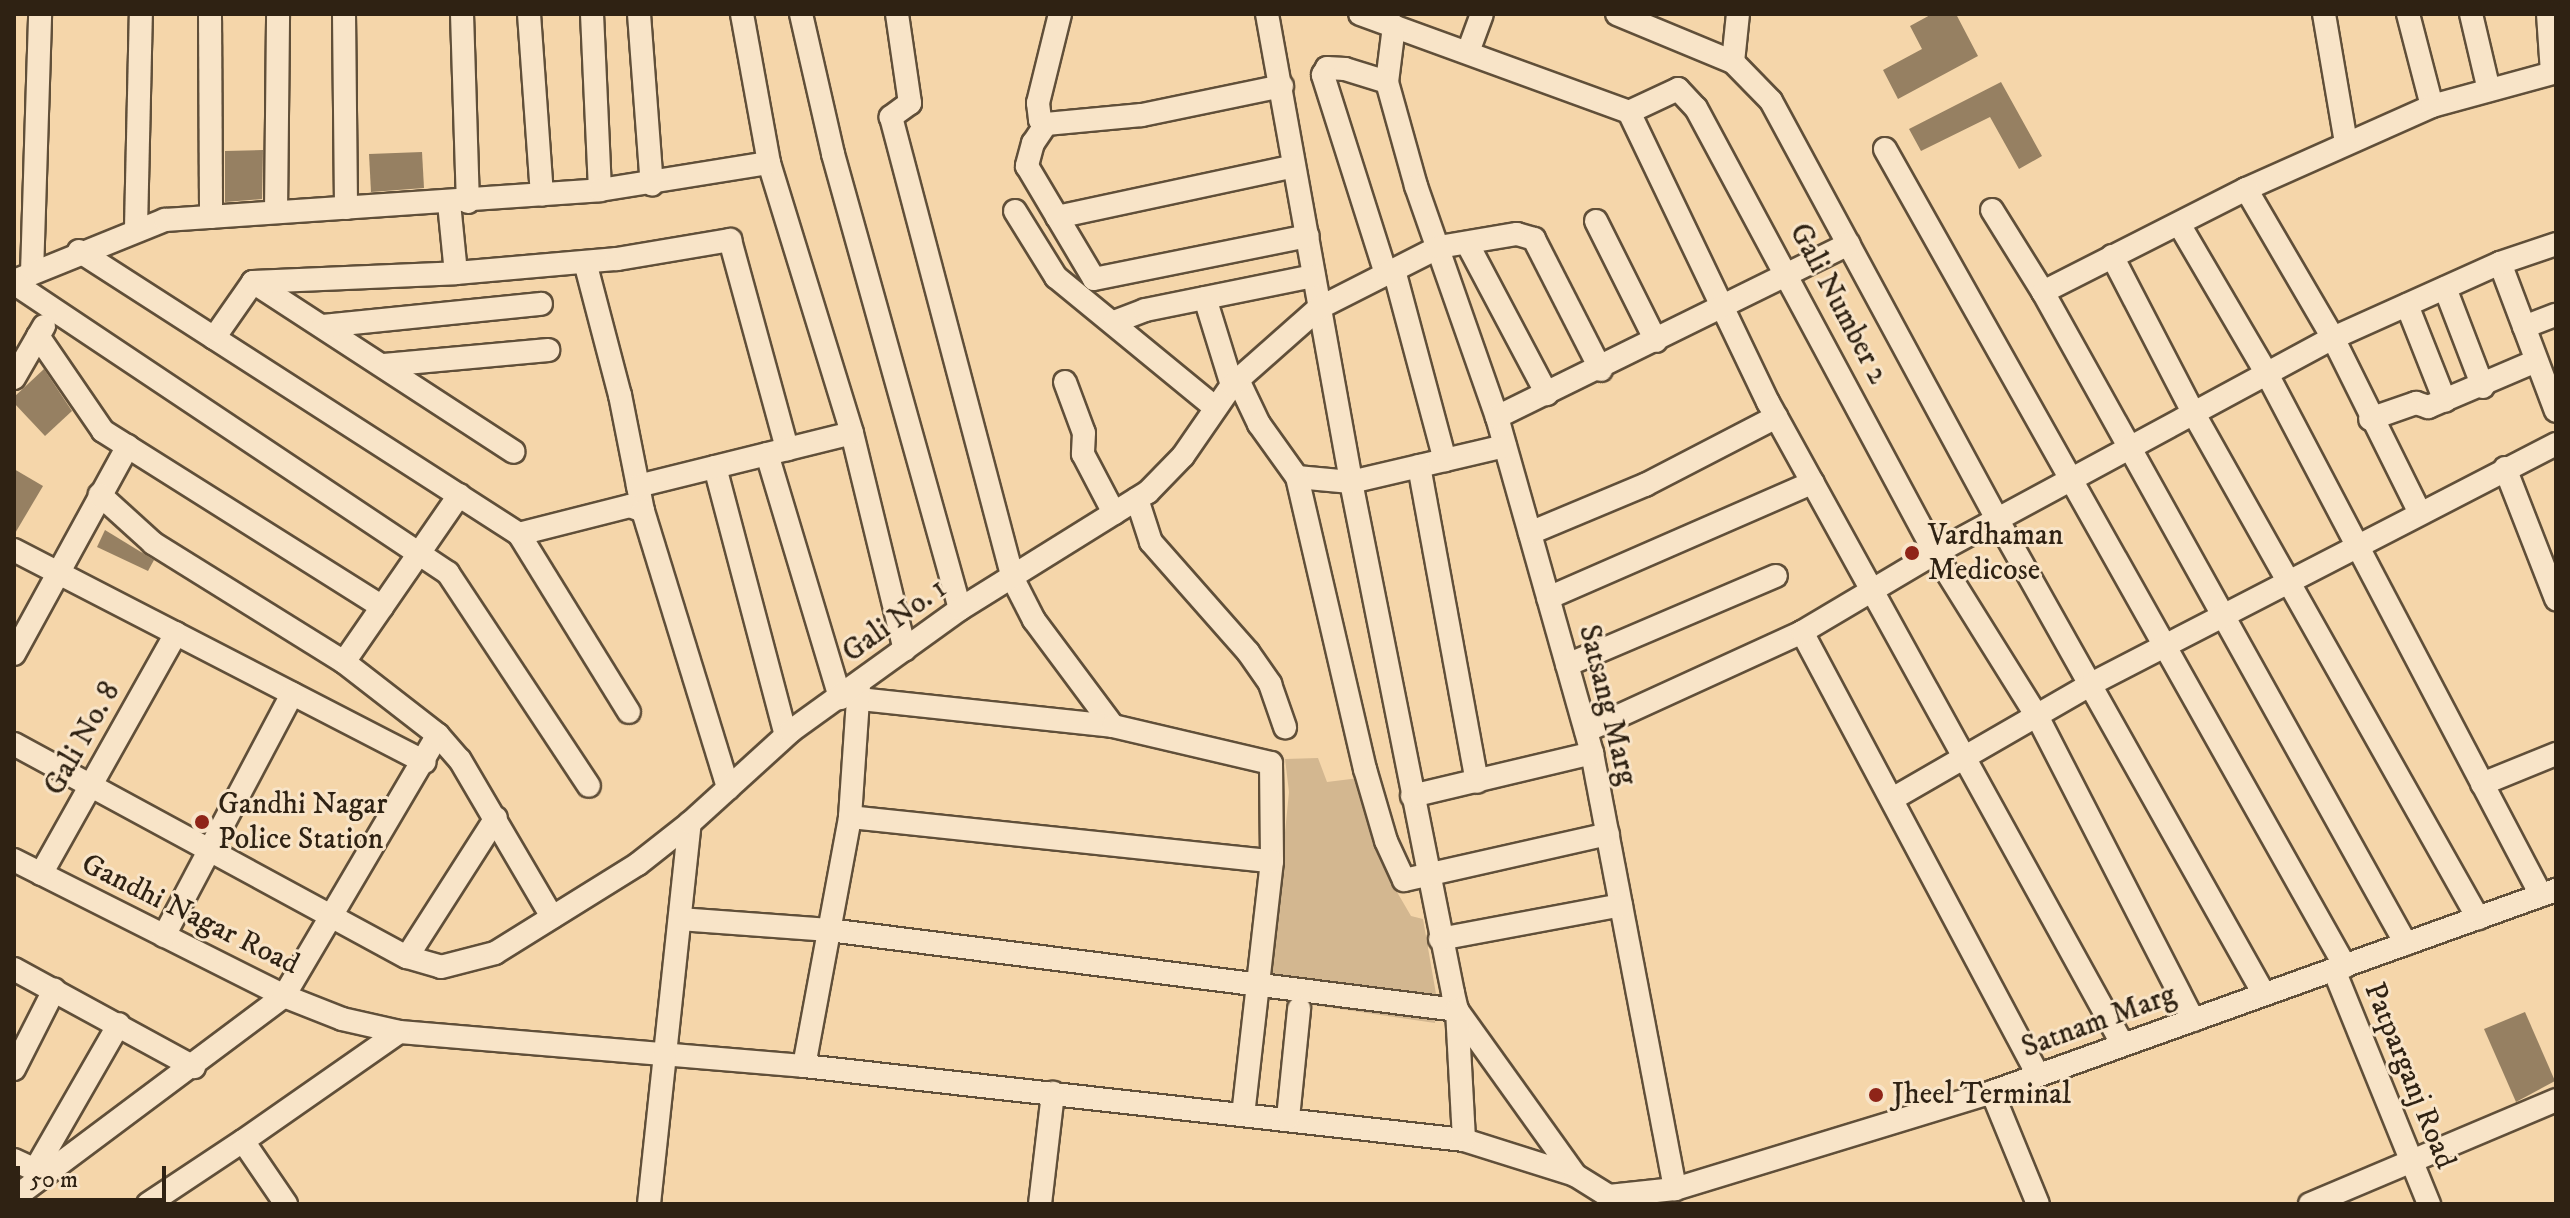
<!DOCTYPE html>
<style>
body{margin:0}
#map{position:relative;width:2570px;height:1218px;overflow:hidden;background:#f5d6aa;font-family:"IM FELL DW Pica",serif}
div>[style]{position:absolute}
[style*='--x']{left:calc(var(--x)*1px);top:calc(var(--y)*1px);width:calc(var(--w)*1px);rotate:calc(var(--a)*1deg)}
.green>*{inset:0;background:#d3b790}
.building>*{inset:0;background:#968062}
.roads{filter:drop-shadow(2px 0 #604f39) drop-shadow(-2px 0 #604f39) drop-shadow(0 2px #604f39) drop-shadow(0 -2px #604f39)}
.minor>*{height:22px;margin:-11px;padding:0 11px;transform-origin:11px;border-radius:11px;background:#f8e4c8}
.dots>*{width:22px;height:22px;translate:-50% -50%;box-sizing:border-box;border:4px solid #f8e4c8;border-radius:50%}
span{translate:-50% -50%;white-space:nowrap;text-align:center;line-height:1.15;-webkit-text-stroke:6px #f8e4c8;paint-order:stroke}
.street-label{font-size:30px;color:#2f2213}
.poi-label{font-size:30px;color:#2f2213}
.left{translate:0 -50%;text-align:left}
.frame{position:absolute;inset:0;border:16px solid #2f2213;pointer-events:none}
.scale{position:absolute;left:16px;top:1166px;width:150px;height:36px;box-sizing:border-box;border:4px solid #2f2213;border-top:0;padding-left:10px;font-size:24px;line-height:28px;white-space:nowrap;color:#2f2213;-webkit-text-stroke:6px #f8e4c8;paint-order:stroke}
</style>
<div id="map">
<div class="green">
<i style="clip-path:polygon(1318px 758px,1327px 782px,1359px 778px,1397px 892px,1411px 916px,1423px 919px,1436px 994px,1435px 1023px,1278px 1000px,1269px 993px,1289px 792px,1285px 759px)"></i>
</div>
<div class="building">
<i style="clip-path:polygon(1932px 14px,1956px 14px,1978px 56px,1898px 99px,1883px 70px,1922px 49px,1910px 26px)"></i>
<i style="clip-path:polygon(2001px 82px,2042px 156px,2019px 169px,1990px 117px,1921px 151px,1909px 129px)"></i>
<i style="clip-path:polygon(263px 150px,262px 199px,225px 202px,225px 151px)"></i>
<i style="clip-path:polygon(422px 152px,424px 188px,371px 192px,369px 154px)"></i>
<i style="clip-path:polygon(44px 369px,72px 411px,45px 436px,14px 403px,14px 397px)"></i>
<i style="clip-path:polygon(14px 469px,43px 486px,14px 535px)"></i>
<i style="clip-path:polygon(105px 530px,154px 560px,148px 571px,97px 547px)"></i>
<i style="clip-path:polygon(2525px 1012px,2555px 1081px,2516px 1102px,2484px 1029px)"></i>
</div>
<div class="roads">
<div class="minor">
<i style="--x:210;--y:14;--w:203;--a:89.7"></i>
<i style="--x:344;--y:14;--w:194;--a:89.4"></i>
<i style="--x:462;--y:14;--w:188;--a:88.2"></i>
<i style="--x:529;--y:14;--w:181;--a:85.9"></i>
<i style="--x:592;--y:14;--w:176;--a:87.4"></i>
<i style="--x:639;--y:14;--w:171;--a:85.7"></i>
<i style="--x:742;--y:14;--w:151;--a:79.7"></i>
<i style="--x:769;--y:163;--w:282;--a:72.9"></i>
<i style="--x:852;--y:433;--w:223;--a:76.3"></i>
<i style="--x:801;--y:14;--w:144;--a:77.1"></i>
<i style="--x:833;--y:154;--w:472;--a:74.4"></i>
<i style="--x:897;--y:14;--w:90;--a:81.7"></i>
<i style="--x:910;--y:103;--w:24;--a:144"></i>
<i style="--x:891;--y:117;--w:478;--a:75.2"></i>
<i style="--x:1013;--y:579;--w:46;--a:62.9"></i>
<i style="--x:1034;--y:620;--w:132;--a:53.3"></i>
<i style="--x:1060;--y:14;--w:92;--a:103.9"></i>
<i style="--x:1038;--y:103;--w:17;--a:83"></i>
<i style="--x:1040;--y:120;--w:7;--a:34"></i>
<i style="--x:1046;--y:124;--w:96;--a:-5.4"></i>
<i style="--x:1142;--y:115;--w:143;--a:-11.7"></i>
<i style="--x:1267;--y:14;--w:475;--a:79.8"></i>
<i style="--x:1351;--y:482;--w:521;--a:78.71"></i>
<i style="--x:1453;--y:993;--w:17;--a:77"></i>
<i style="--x:1457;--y:1010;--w:203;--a:54.4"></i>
<i style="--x:1360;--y:14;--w:286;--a:20"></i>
<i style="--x:1629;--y:112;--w:322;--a:64.4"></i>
<i style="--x:1768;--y:402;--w:734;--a:61.1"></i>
<i style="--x:1617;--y:14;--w:126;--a:22.5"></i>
<i style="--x:1733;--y:62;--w:54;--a:45.7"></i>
<i style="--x:1771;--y:101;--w:475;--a:61.6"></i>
<i style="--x:1997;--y:519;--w:545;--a:60.66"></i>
<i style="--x:2324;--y:14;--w:131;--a:80.3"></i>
<i style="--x:2408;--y:14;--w:95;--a:75.4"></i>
<i style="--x:2471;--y:14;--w:78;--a:76.7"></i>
<i style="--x:2548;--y:14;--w:59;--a:86.1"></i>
<i style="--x:1394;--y:26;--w:56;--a:97.1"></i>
<i style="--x:1387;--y:82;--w:108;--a:74.4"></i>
<i style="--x:1416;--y:186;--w:245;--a:70.7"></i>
<i style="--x:1497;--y:417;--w:349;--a:74.2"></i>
<i style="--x:1592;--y:753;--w:444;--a:79.2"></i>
<i style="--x:1468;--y:52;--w:40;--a:-69.8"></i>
<i style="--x:1733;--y:62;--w:48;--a:-84.1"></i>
<i style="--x:1629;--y:112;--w:54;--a:-25.1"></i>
<i style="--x:1678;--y:89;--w:26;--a:47"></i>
<i style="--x:1696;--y:108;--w:505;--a:61.76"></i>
<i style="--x:1935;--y:553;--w:192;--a:58"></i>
<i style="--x:2037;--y:716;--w:342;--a:62.8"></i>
<i style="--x:1046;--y:124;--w:23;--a:124"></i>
<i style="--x:1033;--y:143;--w:24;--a:105"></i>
<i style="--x:1027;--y:166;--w:131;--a:59.3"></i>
<i style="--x:1094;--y:279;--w:218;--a:-11.4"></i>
<i style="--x:1885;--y:149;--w:938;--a:60.62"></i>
<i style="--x:2246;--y:189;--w:204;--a:-24"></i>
<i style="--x:2432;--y:106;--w:129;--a:-15.3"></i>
<i style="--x:449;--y:203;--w:70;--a:84.3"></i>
<i style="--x:1992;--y:210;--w:97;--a:58.1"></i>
<i style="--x:2043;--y:292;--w:746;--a:60.89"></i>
<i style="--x:1015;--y:211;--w:78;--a:58.2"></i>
<i style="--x:1056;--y:277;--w:203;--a:39.4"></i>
<i style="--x:276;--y:212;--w:198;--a:-89.4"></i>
<i style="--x:1057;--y:217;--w:242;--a:-12.1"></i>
<i style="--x:1596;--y:221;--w:134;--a:63.4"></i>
<i style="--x:2179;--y:224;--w:174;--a:59.6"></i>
<i style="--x:2267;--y:374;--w:589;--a:62.26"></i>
<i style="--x:136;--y:228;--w:214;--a:-88.7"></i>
<i style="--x:1467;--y:243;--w:171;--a:62.1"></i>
<i style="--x:79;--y:251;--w:523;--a:32.75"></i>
<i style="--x:519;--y:534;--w:209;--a:58.3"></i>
<i style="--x:2112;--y:256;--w:178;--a:62.6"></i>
<i style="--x:2194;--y:414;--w:579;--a:60.6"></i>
<i style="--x:585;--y:262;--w:138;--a:75.3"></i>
<i style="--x:620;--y:395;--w:118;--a:78.8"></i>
<i style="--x:2500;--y:263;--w:158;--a:69.3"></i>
<i style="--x:1394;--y:270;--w:197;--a:75"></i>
<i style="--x:32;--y:273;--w:259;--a:-88.2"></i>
<i style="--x:1386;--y:274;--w:209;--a:-107.6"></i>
<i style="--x:1323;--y:75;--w:8;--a:-60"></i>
<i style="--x:1327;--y:68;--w:18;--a:3"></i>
<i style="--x:1345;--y:69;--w:44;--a:17.2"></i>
<i style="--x:14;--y:281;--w:163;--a:-22"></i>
<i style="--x:165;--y:220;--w:436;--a:-3.9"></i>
<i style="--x:600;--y:190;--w:171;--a:-9.1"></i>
<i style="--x:253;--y:282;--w:311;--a:33.1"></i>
<i style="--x:14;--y:283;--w:522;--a:33.75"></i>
<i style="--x:448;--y:573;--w:255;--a:56.5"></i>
<i style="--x:2445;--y:288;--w:106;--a:69"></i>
<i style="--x:2043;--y:292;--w:228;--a:-26.9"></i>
<i style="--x:2246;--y:189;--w:173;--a:59.7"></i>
<i style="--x:2333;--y:338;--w:195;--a:63.6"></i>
<i style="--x:1205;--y:298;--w:91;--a:72.8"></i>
<i style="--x:2407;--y:305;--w:103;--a:68.4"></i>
<i style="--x:1114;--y:322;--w:33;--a:-21"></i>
<i style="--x:1145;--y:310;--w:172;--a:-11.4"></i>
<i style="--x:323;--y:326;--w:219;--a:-5.8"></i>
<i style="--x:2524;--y:327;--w:34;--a:-21"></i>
<i style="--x:38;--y:336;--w:115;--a:55.6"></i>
<i style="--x:103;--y:431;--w:330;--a:32.2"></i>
<i style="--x:214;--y:338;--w:68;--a:-55.1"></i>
<i style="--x:253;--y:282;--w:203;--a:-2.5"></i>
<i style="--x:456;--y:273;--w:162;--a:-5"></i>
<i style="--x:617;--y:259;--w:115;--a:-9.5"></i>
<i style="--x:730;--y:240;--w:217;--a:74.7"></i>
<i style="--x:384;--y:365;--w:165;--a:-5.2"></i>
<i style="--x:14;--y:378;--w:60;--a:-60"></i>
<i style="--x:1238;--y:380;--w:49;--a:64.5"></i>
<i style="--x:1259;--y:424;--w:65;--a:54.4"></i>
<i style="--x:1297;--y:477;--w:54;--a:5.3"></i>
<i style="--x:1351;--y:482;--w:158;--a:-13.2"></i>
<i style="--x:1065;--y:382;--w:54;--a:69.6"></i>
<i style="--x:1084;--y:433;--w:21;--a:93"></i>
<i style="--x:1083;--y:454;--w:67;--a:62.3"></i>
<i style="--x:1497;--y:417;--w:392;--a:-26.2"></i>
<i style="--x:2370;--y:419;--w:49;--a:-19.2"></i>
<i style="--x:2416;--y:403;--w:13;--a:18"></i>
<i style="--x:2428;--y:407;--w:117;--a:-23.1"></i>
<i style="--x:767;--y:454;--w:255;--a:73.3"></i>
<i style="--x:1419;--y:466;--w:321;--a:79.6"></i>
<i style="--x:715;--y:467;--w:277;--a:75.2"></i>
<i style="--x:2505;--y:468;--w:141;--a:68.7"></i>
<i style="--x:1297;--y:477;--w:300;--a:76.9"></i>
<i style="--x:1365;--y:769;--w:75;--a:73.7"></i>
<i style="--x:1386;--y:841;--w:43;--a:65.2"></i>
<i style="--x:1404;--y:880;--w:209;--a:-12.7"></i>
<i style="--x:638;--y:486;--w:220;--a:-13.9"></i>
<i style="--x:1137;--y:499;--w:45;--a:72"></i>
<i style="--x:1151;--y:542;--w:147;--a:48.6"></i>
<i style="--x:1248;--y:652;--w:39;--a:55"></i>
<i style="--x:1270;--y:684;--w:46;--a:70.8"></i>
<i style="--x:1530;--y:533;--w:125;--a:-22.7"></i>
<i style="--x:1645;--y:485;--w:148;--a:-27.4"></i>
<i style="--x:519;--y:534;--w:114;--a:-14.2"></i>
<i style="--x:630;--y:506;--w:14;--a:21"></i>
<i style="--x:643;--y:511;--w:290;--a:72.9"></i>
<i style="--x:14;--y:550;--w:462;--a:27.3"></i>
<i style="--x:1548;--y:598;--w:289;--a:-23.6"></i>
<i style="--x:1802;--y:632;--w:502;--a:61.95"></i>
<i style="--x:14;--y:654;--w:237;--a:-61.3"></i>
<i style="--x:344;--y:662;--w:203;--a:-55.4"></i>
<i style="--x:1567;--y:665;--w:227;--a:-23.1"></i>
<i style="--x:860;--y:699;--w:254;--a:6.1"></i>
<i style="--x:1113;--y:726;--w:162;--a:13.2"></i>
<i style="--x:1271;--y:763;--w:98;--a:89.4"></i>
<i style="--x:1272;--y:861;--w:255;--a:96.5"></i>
<i style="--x:1586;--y:731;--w:238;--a:-24.6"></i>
<i style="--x:1802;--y:632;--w:155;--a:-30.7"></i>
<i style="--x:1935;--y:553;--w:452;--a:-28.4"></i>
<i style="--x:2333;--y:338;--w:183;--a:-24.2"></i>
<i style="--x:2500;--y:263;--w:59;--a:-18.7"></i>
<i style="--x:438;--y:735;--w:33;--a:49"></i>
<i style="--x:460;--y:760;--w:182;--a:59.6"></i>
<i style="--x:14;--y:744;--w:447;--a:28.5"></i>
<i style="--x:407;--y:957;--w:35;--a:16"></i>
<i style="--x:441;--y:967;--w:56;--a:-14.5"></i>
<i style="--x:495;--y:953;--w:168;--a:-31.9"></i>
<i style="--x:638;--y:864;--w:66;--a:-38.3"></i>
<i style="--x:2482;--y:784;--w:80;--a:-22.1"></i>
<i style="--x:1412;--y:796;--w:185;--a:-13.4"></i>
<i style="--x:1894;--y:798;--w:230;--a:-30"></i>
<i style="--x:2093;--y:683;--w:521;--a:-27.3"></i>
<i style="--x:850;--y:817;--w:424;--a:6"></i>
<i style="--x:14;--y:860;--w:302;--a:26.7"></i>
<i style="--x:284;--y:996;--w:62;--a:21.6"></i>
<i style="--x:342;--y:1019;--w:58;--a:12.8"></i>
<i style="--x:399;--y:1032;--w:406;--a:4.8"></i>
<i style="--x:804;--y:1066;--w:664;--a:6.4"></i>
<i style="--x:1464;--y:1140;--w:116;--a:17.5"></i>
<i style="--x:1575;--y:1175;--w:40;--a:32"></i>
<i style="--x:41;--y:874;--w:276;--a:-60.7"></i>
<i style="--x:680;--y:919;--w:149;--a:4.2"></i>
<i style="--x:829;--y:930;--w:633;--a:7.26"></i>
<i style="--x:1457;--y:1010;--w:130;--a:86.9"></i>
<i style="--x:164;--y:936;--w:274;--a:-62.1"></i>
<i style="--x:1440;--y:939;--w:184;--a:-10.6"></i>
<i style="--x:407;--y:957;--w:165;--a:-57.4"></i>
<i style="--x:14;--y:969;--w:205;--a:28.6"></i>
<i style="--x:2334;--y:970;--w:253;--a:67.9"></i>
<i style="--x:804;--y:1066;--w:253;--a:-79.5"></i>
<i style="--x:850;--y:817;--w:132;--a:-86.1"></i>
<i style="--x:14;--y:1069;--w:89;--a:-63.1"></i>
<i style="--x:1992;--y:1092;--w:121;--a:67.7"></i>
<i style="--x:1288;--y:1118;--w:110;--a:-84.2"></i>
<i style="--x:14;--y:1160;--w:35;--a:25"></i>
<i style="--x:35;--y:1170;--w:168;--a:-60.1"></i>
<i style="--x:1609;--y:1196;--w:66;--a:-6.1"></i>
<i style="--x:1675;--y:1189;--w:332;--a:-17"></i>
<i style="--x:1992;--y:1092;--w:599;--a:-19.71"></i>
<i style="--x:14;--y:1198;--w:337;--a:-36.8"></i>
<i style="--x:284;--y:996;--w:303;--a:-59.5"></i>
<i style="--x:438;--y:735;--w:119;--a:-142.2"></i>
<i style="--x:344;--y:662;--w:225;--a:-148.1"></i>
<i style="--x:153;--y:543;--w:72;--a:-137.8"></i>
<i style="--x:148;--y:1204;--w:114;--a:-33.6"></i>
<i style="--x:286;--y:1204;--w:76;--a:-124.3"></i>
<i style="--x:243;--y:1141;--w:190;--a:-34.9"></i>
<i style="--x:649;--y:1204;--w:383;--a:-83.9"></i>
<i style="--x:690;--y:823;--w:137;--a:-42.3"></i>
<i style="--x:791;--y:731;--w:208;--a:-35.8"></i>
<i style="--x:960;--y:609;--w:221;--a:-31.9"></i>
<i style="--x:1148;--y:492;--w:50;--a:-45.8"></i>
<i style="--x:1183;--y:456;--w:86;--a:-55.4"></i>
<i style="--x:1232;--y:385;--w:116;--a:-41.5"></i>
<i style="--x:1319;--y:308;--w:135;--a:-26.9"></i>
<i style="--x:1439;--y:247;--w:79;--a:-9.5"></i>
<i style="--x:1517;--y:234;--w:18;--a:16"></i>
<i style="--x:1534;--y:239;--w:147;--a:62.9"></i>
<i style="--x:1040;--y:1204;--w:112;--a:-83.3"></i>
<i style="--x:2310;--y:1204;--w:267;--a:-22.9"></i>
</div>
</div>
<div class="dots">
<i style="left:1912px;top:553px;background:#8f2418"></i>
<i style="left:202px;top:822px;background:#8f2418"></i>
<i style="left:1876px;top:1095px;background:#8f2418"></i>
</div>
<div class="street-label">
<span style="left:1838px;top:304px;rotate:62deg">Gali Number 2</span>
<span style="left:895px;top:621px;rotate:-36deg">Gali No. 1</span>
<span style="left:1607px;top:705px;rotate:76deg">Satsang Marg</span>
<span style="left:83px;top:739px;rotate:-61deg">Gali No. 8</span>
<span style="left:190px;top:915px;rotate:26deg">Gandhi Nagar Road</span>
<span style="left:2099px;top:1022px;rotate:-20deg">Satnam Marg</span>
<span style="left:2409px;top:1076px;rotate:68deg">Patparganj Road</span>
</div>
<div class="poi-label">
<span class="left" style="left:1928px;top:553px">Vardhaman<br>Medicose</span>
<span class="left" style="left:218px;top:822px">Gandhi Nagar<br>Police Station</span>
<span class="left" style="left:1892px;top:1095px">Jheel Terminal</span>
</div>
<div class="frame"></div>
<div class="scale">50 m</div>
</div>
